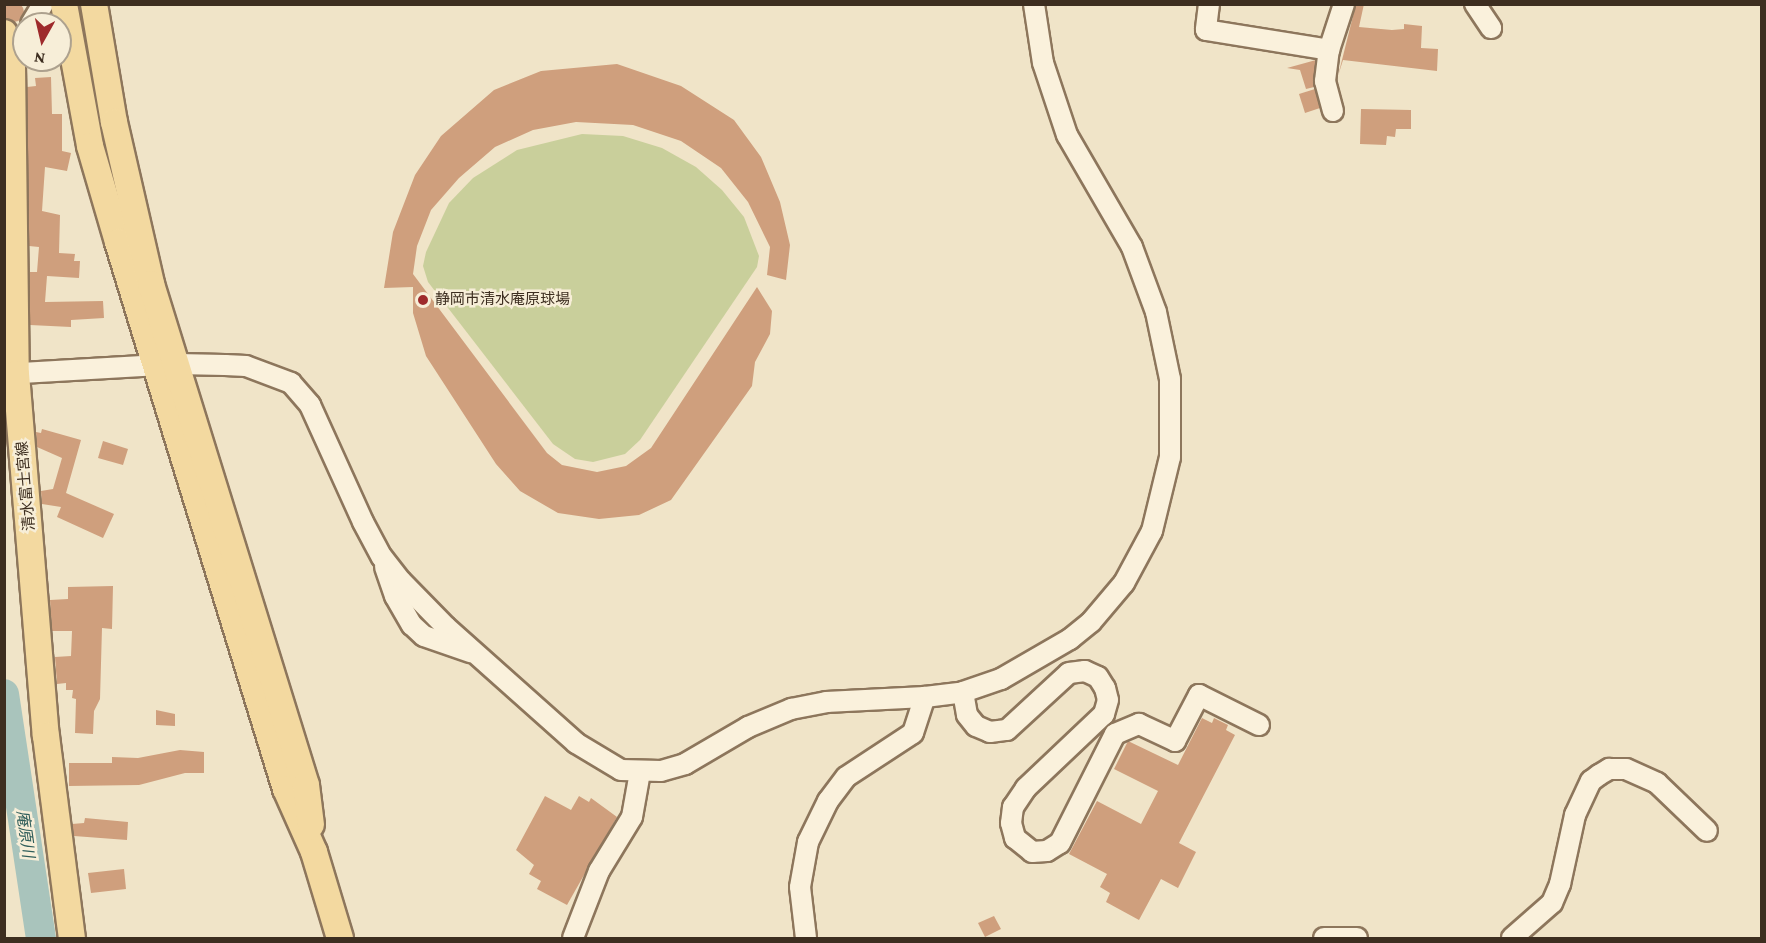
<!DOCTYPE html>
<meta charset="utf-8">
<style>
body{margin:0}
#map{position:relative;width:1766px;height:943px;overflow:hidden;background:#f0e4c8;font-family:"Crimson Pro","Noto Sans JP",serif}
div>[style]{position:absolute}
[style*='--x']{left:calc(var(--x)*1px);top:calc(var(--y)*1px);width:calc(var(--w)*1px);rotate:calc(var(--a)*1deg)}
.green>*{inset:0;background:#c9cf9b}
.river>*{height:30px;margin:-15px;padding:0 15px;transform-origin:15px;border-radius:15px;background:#a9c4bc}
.building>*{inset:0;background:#cf9f7d}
.round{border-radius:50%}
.roads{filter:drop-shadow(2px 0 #8d765c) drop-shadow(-2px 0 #8d765c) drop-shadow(0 2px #8d765c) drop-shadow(0 -2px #8d765c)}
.minor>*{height:20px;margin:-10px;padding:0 10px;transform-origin:10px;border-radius:10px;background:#faf1dc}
.major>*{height:26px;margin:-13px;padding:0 13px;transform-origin:13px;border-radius:13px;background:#f3d9a0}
.dots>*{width:16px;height:16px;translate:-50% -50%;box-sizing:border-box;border:3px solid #f7eed8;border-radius:50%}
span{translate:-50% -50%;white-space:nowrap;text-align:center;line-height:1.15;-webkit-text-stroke:5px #f7eed8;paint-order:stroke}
.poi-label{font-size:15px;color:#3d2e20}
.left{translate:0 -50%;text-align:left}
.street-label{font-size:15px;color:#3d2e20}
.water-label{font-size:16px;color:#2f5d5a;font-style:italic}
.frame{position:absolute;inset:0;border:6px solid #3d2e20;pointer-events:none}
.north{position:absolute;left:12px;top:12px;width:60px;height:60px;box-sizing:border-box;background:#f7eed8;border:2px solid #ada18e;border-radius:50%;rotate:188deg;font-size:16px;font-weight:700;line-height:24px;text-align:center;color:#3d2e20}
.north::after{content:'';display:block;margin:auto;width:21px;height:27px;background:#9e2a2b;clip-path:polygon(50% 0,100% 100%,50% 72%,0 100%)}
</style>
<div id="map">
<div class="green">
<i style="clip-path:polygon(582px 134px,623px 136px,662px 148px,696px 167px,722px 190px,744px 217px,759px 256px,757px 267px,640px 440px,625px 454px,593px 462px,575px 459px,553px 444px,428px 282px,423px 266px,426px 252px,449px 203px,473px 178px,517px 150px)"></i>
</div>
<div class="river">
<i style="--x:4;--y:694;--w:247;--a:81.4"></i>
</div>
<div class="building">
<i class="round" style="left:4px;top:2px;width:20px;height:20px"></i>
<i style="clip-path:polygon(1356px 4px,1364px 4px,1359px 27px,1392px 30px,1404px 29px,1404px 24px,1422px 26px,1421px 48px,1438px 49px,1437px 71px,1343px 60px,1338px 76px)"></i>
<i style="clip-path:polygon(1316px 60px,1314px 87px,1306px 89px,1300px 70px,1287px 68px)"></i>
<i style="clip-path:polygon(617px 64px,681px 86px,734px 120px,761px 157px,780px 202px,790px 245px,786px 280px,767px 275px,770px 247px,748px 202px,721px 168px,681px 141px,633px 125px,576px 122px,533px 130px,495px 147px,459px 178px,431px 210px,417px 246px,413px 274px,547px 453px,562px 465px,597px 472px,626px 466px,651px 448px,757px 287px,772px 311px,770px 334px,755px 362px,752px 386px,671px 500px,639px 515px,599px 519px,558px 513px,520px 491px,496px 464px,426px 356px,413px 313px,413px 287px,384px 288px,393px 232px,415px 175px,441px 136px,494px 90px,541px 71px)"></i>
<i style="clip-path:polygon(51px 77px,52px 114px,62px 114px,62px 151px,71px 153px,67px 171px,45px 167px,42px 211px,60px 215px,59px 253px,75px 254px,74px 261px,80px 261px,79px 278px,47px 276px,45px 302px,103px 301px,104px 318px,71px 320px,71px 327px,30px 325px,30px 272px,37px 272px,39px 247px,29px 246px,27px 87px,36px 86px,35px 78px)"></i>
<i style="clip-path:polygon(1315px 89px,1320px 108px,1305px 113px,1299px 94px)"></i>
<i style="clip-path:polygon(1361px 109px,1411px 110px,1411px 129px,1396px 129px,1395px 137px,1387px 136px,1386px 145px,1360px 144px)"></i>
<i style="clip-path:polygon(42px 429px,81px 440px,66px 493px,114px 514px,103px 538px,57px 517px,61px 507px,42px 504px,41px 491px,53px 489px,62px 458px,37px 447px,36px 432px,41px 433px)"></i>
<i style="clip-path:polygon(103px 441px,128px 449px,123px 465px,98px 458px)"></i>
<i style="clip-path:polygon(113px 586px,112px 629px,102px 628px,100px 699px,94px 711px,93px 734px,75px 733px,76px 699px,72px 698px,73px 690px,66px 690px,66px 683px,57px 684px,55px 657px,71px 656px,72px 631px,52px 631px,50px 600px,68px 599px,68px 587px)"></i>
<i style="clip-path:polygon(156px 710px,175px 714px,175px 726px,156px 725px)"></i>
<i style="clip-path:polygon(1202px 718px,1212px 723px,1214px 718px,1228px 725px,1226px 730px,1235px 735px,1179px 843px,1196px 852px,1178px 888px,1161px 879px,1139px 920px,1106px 902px,1110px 893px,1100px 887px,1107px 874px,1069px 854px,1097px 801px,1141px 824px,1158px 791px,1114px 769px,1128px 741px,1178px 765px)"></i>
<i style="clip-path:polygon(180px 750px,204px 752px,204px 773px,185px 773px,139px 785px,69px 786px,69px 763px,112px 763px,112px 757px,138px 758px)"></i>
<i style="clip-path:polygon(545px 796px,571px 810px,579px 796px,589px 802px,591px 798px,617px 817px,567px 905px,537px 889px,541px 881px,529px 874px,534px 865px,516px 850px)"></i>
<i style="clip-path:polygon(85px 818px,128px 822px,127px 840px,74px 836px,72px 824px,84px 823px)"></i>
<i style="clip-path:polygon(124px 869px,126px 889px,91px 893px,88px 873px)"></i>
<i style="clip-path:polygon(994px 916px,1001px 929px,985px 937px,978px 923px)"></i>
</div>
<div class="roads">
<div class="minor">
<i style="--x:1209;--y:4;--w:26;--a:97"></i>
<i style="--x:1206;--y:30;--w:125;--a:9.2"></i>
<i style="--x:1475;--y:4;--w:29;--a:56"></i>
<i style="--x:31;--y:24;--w:23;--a:-59"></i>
<i style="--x:1333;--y:111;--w:31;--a:-105"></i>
<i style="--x:1325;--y:81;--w:31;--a:-83"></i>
<i style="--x:1329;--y:50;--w:48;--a:-71.9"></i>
<i style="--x:4;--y:374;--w:173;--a:-3.3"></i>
<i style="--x:177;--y:364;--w:48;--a:1.2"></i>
<i style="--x:225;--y:365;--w:21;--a:3"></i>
<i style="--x:246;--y:366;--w:48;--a:20.7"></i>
<i style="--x:291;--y:383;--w:29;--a:49"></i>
<i style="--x:310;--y:405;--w:128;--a:65.6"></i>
<i style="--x:363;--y:522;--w:40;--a:62"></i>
<i style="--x:382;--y:557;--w:31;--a:52"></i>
<i style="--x:401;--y:581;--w:64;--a:45.6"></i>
<i style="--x:446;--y:627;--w:174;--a:41.7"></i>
<i style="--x:576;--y:743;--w:52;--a:31"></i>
<i style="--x:621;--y:770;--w:40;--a:1.4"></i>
<i style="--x:661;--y:771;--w:25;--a:-16"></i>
<i style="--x:685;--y:764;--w:73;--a:-30.4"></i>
<i style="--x:748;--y:727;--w:47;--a:-22.7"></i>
<i style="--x:791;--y:709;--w:36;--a:-11"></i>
<i style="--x:826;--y:702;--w:99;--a:-2.9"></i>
<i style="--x:925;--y:697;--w:38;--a:-7"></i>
<i style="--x:963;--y:692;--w:40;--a:-18.9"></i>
<i style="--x:1001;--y:679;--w:80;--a:-30.1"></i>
<i style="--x:1070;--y:639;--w:27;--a:-39"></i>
<i style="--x:1091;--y:622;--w:51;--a:-49.8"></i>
<i style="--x:1124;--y:583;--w:59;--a:-61.7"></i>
<i style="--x:1152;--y:531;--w:76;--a:-76.3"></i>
<i style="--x:1170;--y:457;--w:78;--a:-90"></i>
<i style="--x:1170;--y:379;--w:68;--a:-101.8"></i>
<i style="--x:1156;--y:312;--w:69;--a:-110.3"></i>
<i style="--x:1132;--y:247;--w:129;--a:-120.1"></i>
<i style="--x:1067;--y:135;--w:76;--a:-108.4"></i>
<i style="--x:1043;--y:63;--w:60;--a:-98.7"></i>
<i style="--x:385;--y:567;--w:31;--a:71"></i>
<i style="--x:395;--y:596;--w:34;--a:60"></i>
<i style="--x:412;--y:625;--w:16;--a:43"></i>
<i style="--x:424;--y:636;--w:49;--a:19.2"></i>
<i style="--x:963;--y:692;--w:23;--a:80"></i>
<i style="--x:967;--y:715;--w:14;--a:51"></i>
<i style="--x:976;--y:726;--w:15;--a:23"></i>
<i style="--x:990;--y:732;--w:17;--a:-7"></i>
<i style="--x:1007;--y:730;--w:84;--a:-42.6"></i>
<i style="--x:1069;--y:673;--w:16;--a:-7"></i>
<i style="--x:1085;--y:671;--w:14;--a:25"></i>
<i style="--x:1098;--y:677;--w:13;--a:58"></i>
<i style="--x:1105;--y:688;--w:12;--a:76"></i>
<i style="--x:1108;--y:700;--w:15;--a:106"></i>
<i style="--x:1104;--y:714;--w:108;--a:136.5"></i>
<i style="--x:1026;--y:788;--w:23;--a:124"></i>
<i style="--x:1013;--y:807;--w:16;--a:97"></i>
<i style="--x:1011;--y:823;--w:16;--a:75"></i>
<i style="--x:1015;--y:838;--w:22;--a:39"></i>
<i style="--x:1032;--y:852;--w:15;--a:-4"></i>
<i style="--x:1047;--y:851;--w:15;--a:-32"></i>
<i style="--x:1060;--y:843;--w:122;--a:-63.2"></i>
<i style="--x:1115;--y:734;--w:26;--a:-23"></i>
<i style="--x:1139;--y:724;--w:40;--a:25"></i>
<i style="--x:1175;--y:741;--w:52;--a:-62.4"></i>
<i style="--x:1199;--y:695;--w:67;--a:26.6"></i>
<i style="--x:573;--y:938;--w:72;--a:-68.8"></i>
<i style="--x:599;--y:871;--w:63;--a:-58.6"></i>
<i style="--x:632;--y:817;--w:46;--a:-79.9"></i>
<i style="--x:806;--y:938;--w:51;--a:-96.7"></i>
<i style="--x:800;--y:887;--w:46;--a:-79.9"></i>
<i style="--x:808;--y:842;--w:46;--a:-64"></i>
<i style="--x:828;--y:801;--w:30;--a:-53"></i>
<i style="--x:846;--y:777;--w:80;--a:-33.3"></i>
<i style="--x:913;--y:733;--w:38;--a:-72"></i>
<i style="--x:1324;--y:938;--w:33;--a:0"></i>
<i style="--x:1512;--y:938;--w:53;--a:-41.2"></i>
<i style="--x:1552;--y:903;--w:21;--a:-67"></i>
<i style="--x:1560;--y:884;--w:71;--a:-77.7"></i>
<i style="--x:1575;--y:815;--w:38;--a:-65"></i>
<i style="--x:1591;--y:781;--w:10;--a:-37"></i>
<i style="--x:1599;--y:775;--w:12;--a:-31"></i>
<i style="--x:1609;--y:769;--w:17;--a:0"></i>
<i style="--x:1626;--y:769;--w:34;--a:24"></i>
<i style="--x:1657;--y:783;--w:69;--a:43.8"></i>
</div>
<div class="major">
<i style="--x:64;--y:4;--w:144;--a:79.6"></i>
<i style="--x:90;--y:146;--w:100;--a:73.7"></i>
<i style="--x:118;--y:242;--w:572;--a:72.93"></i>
<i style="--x:286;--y:789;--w:69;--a:66"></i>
<i style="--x:314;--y:852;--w:90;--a:73.2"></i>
<i style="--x:94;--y:4;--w:120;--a:80.4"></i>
<i style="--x:114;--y:122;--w:166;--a:77.1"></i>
<i style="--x:151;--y:284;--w:524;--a:72.81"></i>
<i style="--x:306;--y:785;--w:40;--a:82.9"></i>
<i style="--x:4;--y:33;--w:33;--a:76"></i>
<i style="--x:12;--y:65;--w:309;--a:89.3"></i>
<i style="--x:16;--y:374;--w:363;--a:85.3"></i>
<i style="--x:46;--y:736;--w:204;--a:82.7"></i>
</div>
</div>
<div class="dots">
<i style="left:423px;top:300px;background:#9e2a2b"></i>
</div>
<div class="poi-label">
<span class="left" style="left:435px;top:300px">静岡市清水庵原球場</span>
</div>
<div class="street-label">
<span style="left:26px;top:486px;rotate:-95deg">清水富士宮線</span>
</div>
<div class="water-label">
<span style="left:25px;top:834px;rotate:82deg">庵原川</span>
</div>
<div class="frame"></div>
<div class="north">N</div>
</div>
